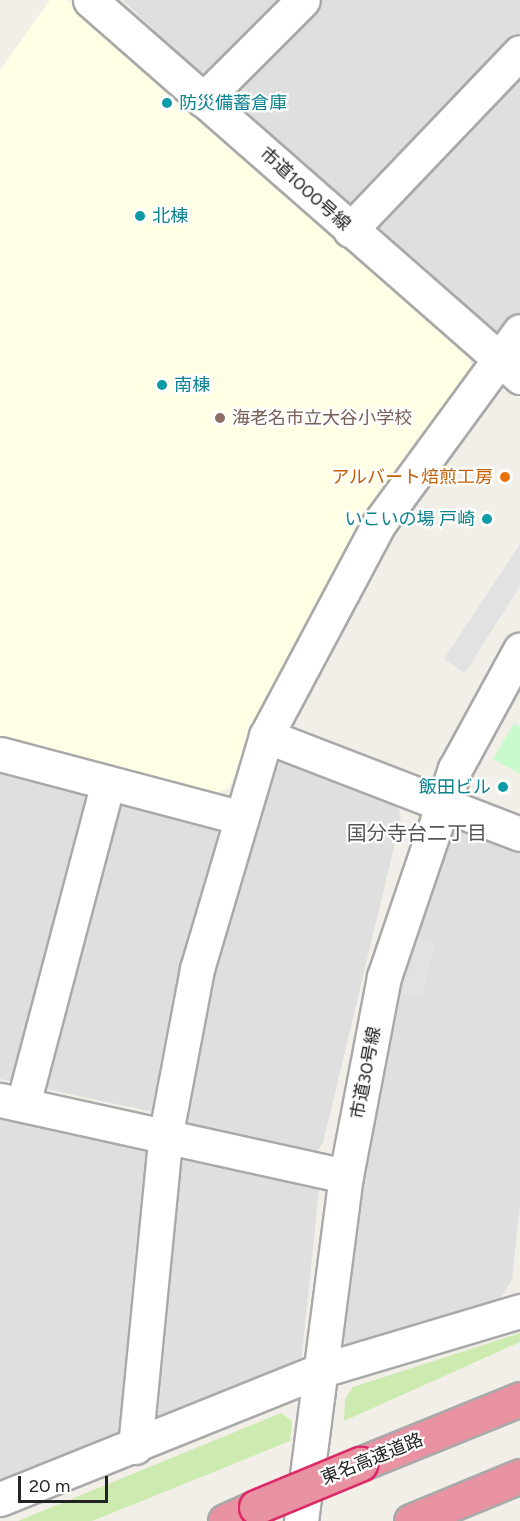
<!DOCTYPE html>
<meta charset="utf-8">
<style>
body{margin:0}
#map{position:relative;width:520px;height:1521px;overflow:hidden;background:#f2efe9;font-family:Figtree,"Noto Sans JP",sans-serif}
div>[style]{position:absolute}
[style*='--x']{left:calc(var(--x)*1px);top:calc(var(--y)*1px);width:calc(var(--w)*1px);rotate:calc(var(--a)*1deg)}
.residential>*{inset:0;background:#e0dfdf}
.education>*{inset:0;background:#ffffe5}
.grass>*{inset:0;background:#cdebb0}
.park>*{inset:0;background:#c8facc}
.parking>*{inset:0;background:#e2e2e2}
.roads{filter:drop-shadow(2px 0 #a9a9a9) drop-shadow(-2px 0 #a9a9a9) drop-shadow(0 2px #a9a9a9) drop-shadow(0 -2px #a9a9a9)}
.minor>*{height:33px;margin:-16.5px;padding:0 16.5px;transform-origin:16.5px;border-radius:16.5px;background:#fff}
.highway>*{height:33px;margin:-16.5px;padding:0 16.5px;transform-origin:16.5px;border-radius:16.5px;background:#e892a2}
.bridges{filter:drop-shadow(2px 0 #dc2a67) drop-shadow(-2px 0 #dc2a67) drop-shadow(0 2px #dc2a67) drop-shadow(0 -2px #dc2a67)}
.highway-bridge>*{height:33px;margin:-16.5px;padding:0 16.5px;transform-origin:16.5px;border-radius:16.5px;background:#e892a2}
.dots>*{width:16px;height:16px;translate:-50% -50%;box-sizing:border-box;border:3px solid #fff;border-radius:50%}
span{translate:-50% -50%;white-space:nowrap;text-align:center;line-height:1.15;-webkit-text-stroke:4.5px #fff;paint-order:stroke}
.culture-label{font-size:18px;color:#0d838f}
.left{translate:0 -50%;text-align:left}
.right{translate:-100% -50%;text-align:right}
.street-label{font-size:18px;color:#222}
.education-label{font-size:18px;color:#785e54}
.food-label{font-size:18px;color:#c56008}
.neighbourhood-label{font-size:20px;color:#555}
.scale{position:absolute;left:18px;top:1476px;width:90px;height:27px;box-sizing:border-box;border:3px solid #222;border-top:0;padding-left:8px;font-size:18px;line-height:21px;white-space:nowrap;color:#222;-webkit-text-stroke:4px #fff;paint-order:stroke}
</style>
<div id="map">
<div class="residential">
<i style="clip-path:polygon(123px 0,285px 0,215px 71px,196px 72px)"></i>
<i style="clip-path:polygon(316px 0,520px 0,520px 34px,365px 197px,346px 204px,236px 103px,231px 85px)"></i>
<i style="clip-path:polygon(520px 65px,520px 316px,497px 335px,374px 228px)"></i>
<i style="clip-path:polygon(278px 751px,396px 797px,401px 818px,323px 1143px,316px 1153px,182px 1124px,202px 978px)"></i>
<i style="clip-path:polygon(0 766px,224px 830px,153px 1112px,0 1079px)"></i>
<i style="clip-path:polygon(465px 827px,520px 847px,520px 1206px,512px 1280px,497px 1304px,346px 1346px,340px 1332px,365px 1120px,394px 993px,451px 830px)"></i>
<i style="clip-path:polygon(6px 1113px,308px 1179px,319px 1191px,301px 1363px,0 1492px,0 1117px)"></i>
</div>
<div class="education">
<i style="clip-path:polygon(50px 0,67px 0,470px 359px,472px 371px,258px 717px,229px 788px,216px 793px,0 735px,0 70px)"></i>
</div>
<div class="grass">
<i style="clip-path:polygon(520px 1333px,520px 1342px,344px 1421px,345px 1399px,353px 1387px)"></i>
<i style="clip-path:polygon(281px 1413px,292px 1421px,290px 1441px,147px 1499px,92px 1521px,18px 1521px)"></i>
</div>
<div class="park">
<i style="clip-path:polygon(514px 723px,520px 727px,520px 774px,493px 759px)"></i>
</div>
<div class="parking">
<i style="clip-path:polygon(520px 544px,520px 586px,465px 673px,444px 659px)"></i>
<i style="clip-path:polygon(418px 938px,435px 942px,422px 998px,403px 994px)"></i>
</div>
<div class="roads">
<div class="minor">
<i style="--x:90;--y:0;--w:572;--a:41.24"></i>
<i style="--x:203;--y:100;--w:141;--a:-45"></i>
<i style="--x:350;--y:230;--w:246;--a:-46.3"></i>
<i style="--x:266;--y:736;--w:272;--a:21.1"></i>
<i style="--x:0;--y:754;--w:250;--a:14.8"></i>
<i style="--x:0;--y:1100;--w:354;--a:12.4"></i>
<i style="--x:23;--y:1104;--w:332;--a:-75.2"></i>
<i style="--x:135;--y:1447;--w:316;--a:-84.4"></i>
<i style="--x:166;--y:1133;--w:167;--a:-79.3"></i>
<i style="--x:197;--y:969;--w:243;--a:-73.5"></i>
<i style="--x:266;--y:736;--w:239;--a:-62"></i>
<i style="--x:378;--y:525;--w:240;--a:-53.8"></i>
<i style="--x:0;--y:1499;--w:344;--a:-21.9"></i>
<i style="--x:319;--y:1371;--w:210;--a:-16.6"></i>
<i style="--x:301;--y:1521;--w:348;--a:-82.6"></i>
<i style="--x:346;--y:1176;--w:203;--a:-79.2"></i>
<i style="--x:384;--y:977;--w:220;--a:-71.2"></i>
<i style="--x:455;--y:769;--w:136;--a:-61.4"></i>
</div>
<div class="highway">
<i style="--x:360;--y:1464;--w:173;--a:-22.1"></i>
<i style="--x:225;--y:1521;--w:34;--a:-24"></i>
<i style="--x:411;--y:1521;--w:118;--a:-22.4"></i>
</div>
</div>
<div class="bridges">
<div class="highway-bridge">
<i style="--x:256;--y:1507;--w:113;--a:-22.5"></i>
</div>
</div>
<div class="dots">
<i style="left:167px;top:103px;background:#0f9aa8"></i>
<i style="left:140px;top:216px;background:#0f9aa8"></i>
<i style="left:162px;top:385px;background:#0f9aa8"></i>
<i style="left:220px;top:418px;background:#8d6e63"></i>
<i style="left:505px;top:477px;background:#e8710a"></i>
<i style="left:487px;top:519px;background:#0f9aa8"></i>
<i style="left:503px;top:787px;background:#0f9aa8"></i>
</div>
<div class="culture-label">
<span class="left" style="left:179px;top:103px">防災備蓄倉庫</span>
<span class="left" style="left:152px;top:216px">北棟</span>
<span class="left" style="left:174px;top:385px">南棟</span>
<span class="right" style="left:475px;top:519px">いこいの場 戸崎</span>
<span class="right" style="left:491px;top:787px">飯田ビル</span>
</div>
<div class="street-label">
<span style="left:305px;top:189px;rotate:42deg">市道1000号線</span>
<span style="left:366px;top:1073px;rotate:-79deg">市道30号線</span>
<span style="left:372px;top:1459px;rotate:-22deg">東名高速道路</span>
</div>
<div class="education-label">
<span class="left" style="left:232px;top:418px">海老名市立大谷小学校</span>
</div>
<div class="food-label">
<span class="right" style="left:493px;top:477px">アルバート焙煎工房</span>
</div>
<div class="neighbourhood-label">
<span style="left:417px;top:833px">国分寺台二丁目</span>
</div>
<div class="scale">20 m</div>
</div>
